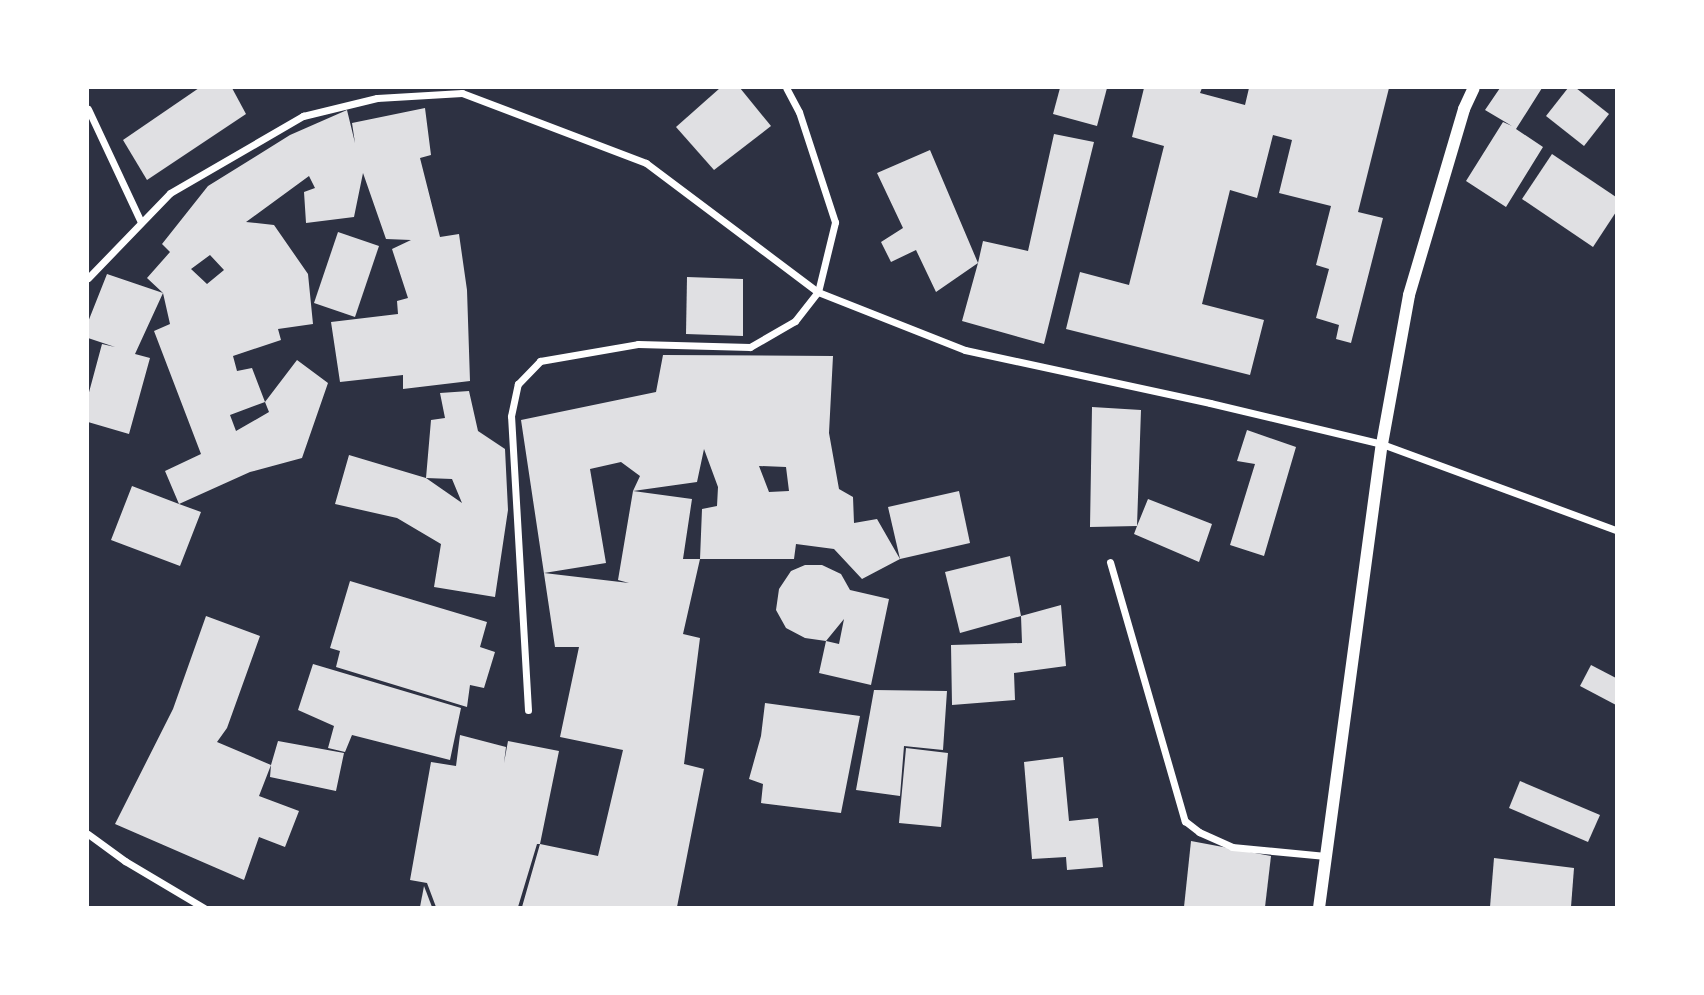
<!DOCTYPE html>
<style>
body{margin:0}
#map{position:relative;width:1704px;height:995px;overflow:hidden;background:#2d3142;font-family:Signika,sans-serif}
div>[style]{position:absolute}
[style*='--x']{left:calc(var(--x)*1px);top:calc(var(--y)*1px);width:calc(var(--w)*1px);rotate:calc(var(--a)*1deg)}
.building>*{inset:0;background:#e0e0e3}
.minor>*{height:7px;margin:-3.5px;padding:0 3.5px;transform-origin:3.5px;border-radius:3.5px;background:#fff}
.tertiary>*{height:12px;margin:-6px;padding:0 6px;transform-origin:6px;border-radius:6px;background:#fff}
span{translate:-50% -50%;white-space:nowrap;text-align:center;line-height:1.15;-webkit-text-stroke:5px #fff;paint-order:stroke}
.frame{position:absolute;inset:0;border:89px solid #fff;pointer-events:none}
</style>
<div id="map">
<div class="building">
<i style="clip-path:polygon(199px 88px,232px 88px,246px 114px,147px 180px,123px 140px)"></i>
<i style="clip-path:polygon(720px 88px,740px 88px,771px 126px,714px 170px,676px 127px)"></i>
<i style="clip-path:polygon(1060px 88px,1107px 88px,1097px 126px,1053px 114px)"></i>
<i style="clip-path:polygon(1144px 88px,1202px 88px,1200px 93px,1245px 105px,1249px 88px,1389px 88px,1358px 212px,1383px 218px,1351px 343px,1336px 339px,1339px 325px,1316px 318px,1329px 269px,1316px 265px,1331px 206px,1279px 193px,1292px 140px,1273px 135px,1257px 198px,1230px 190px,1202px 304px,1264px 320px,1250px 375px,1066px 329px,1080px 272px,1129px 285px,1164px 146px,1132px 137px)"></i>
<i style="clip-path:polygon(1500px 88px,1542px 88px,1516px 129px,1543px 147px,1506px 207px,1466px 181px,1503px 122px,1512px 126px,1485px 110px)"></i>
<i style="clip-path:polygon(1568px 88px,1576px 88px,1609px 114px,1584px 146px,1546px 116px)"></i>
<i style="clip-path:polygon(evenodd,425px 108px,431px 155px,420px 158px,440px 237px,459px 234px,467px 290px,470px 381px,403px 389px,403px 375px,340px 382px,331px 322px,398px 314px,397px 301px,408px 298px,392px 249px,411px 240px,386px 239px,363px 173px,354px 217px,306px 223px,304px 192px,315px 188px,309px 176px,246px 222px,274px 225px,308px 274px,313px 324px,278px 329px,281px 340px,233px 356px,237px 371px,252px 368px,265px 402px,230px 415px,236px 431px,269px 412px,265px 402px,297px 360px,328px 383px,302px 458px,250px 472px,179px 504px,201px 512px,180px 566px,111px 540px,132px 486px,179px 504px,165px 471px,201px 454px,154px 331px,170px 324px,163px 293px,135px 354px,150px 358px,129px 434px,88px 422px,88px 396px,102px 344px,115px 347px,88px 338px,88px 322px,107px 274px,163px 293px,147px 278px,170px 252px,162px 244px,208px 186px,290px 135px,347px 110px,355px 143px,352px 123px,425px 108px,210px 255px,224px 270px,207px 284px,191px 269px,210px 255px)"></i>
<i style="clip-path:polygon(1054px 134px,1094px 142px,1044px 344px,962px 321px,978px 263px,936px 292px,916px 250px,891px 262px,881px 242px,903px 228px,877px 173px,930px 150px,978px 263px,983px 241px,1028px 251px)"></i>
<i style="clip-path:polygon(1552px 154px,1616px 197px,1616px 212px,1593px 247px,1522px 199px)"></i>
<i style="clip-path:polygon(338px 232px,379px 246px,355px 317px,314px 303px)"></i>
<i style="clip-path:polygon(687px 277px,743px 279px,743px 336px,686px 334px)"></i>
<i style="clip-path:polygon(evenodd,663px 355px,833px 356px,829px 433px,839px 489px,853px 497px,854px 523px,877px 519px,900px 559px,862px 579px,834px 549px,796px 544px,794px 559px,700px 559px,702px 509px,717px 506px,718px 487px,704px 449px,697px 482px,633px 491px,640px 476px,621px 462px,590px 469px,606px 563px,544px 573px,629px 583px,618px 580px,633px 491px,692px 499px,683px 559px,700px 559px,683px 634px,700px 638px,684px 764px,704px 769px,677px 907px,522px 907px,540px 844px,598px 856px,623px 750px,560px 737px,579px 647px,555px 647px,521px 420px,656px 392px,663px 355px,759px 466px,786px 467px,789px 491px,769px 492px,759px 466px)"></i>
<i style="clip-path:polygon(469px 391px,478px 431px,505px 449px,508px 510px,495px 597px,434px 587px,441px 544px,397px 518px,335px 504px,349px 455px,426px 478px,462px 503px,452px 479px,426px 478px,431px 420px,445px 418px,440px 393px)"></i>
<i style="clip-path:polygon(1092px 407px,1141px 410px,1137px 526px,1148px 499px,1212px 524px,1199px 562px,1134px 534px,1137px 526px,1090px 527px)"></i>
<i style="clip-path:polygon(1247px 430px,1296px 447px,1264px 556px,1230px 545px,1255px 464px,1237px 461px)"></i>
<i style="clip-path:polygon(959px 491px,970px 543px,900px 559px,888px 507px)"></i>
<i style="clip-path:polygon(1010px 556px,1021px 616px,960px 633px,945px 572px)"></i>
<i style="clip-path:polygon(805px 565px,822px 565px,841px 574px,850px 590px,889px 599px,871px 685px,819px 673px,826px 641px,839px 644px,844px 619px,826px 641px,805px 638px,786px 628px,776px 610px,779px 589px,791px 571px)"></i>
<i style="clip-path:polygon(350px 581px,487px 622px,480px 647px,495px 652px,484px 688px,470px 685px,467px 707px,336px 667px,340px 651px,330px 648px)"></i>
<i style="clip-path:polygon(1061px 605px,1066px 666px,1014px 673px,1015px 700px,952px 705px,951px 645px,1022px 643px,1021px 616px)"></i>
<i style="clip-path:polygon(206px 616px,260px 636px,227px 728px,217px 742px,271px 765px,278px 741px,344px 753px,336px 791px,270px 777px,271px 765px,259px 796px,299px 811px,285px 847px,259px 837px,244px 880px,115px 824px,173px 709px)"></i>
<i style="clip-path:polygon(313px 664px,461px 708px,450px 760px,352px 735px,345px 752px,328px 748px,334px 726px,298px 710px)"></i>
<i style="clip-path:polygon(1591px 665px,1616px 678px,1616px 705px,1580px 686px)"></i>
<i style="clip-path:polygon(874px 690px,947px 691px,943px 750px,904px 746px,900px 796px,856px 790px)"></i>
<i style="clip-path:polygon(765px 703px,860px 716px,841px 813px,761px 803px,763px 784px,749px 779px,761px 736px)"></i>
<i style="clip-path:polygon(460px 735px,506px 747px,504px 763px,508px 741px,559px 751px,540px 844px,537px 844px,518px 907px,436px 907px,427px 883px,410px 880px,431px 762px,456px 766px)"></i>
<i style="clip-path:polygon(906px 748px,948px 753px,941px 827px,899px 823px)"></i>
<i style="clip-path:polygon(1063px 757px,1069px 821px,1098px 818px,1103px 867px,1067px 870px,1066px 857px,1032px 859px,1024px 762px)"></i>
<i style="clip-path:polygon(1520px 781px,1600px 815px,1588px 842px,1509px 808px)"></i>
<i style="clip-path:polygon(1191px 841px,1271px 856px,1265px 907px,1184px 907px)"></i>
<i style="clip-path:polygon(1494px 858px,1574px 868px,1571px 907px,1490px 907px)"></i>
<i style="clip-path:polygon(424px 886px,432px 907px,420px 907px)"></i>
</div>
<div class="minor">
<i style="--x:88;--y:109;--w:125;--a:64.9"></i>
<i style="--x:88;--y:278;--w:118;--a:-46"></i>
<i style="--x:170;--y:193;--w:154;--a:-30.1"></i>
<i style="--x:303;--y:116;--w:76;--a:-13.7"></i>
<i style="--x:377;--y:98;--w:85;--a:-3.4"></i>
<i style="--x:462;--y:93;--w:197;--a:20.8"></i>
<i style="--x:646;--y:163;--w:215;--a:36.9"></i>
<i style="--x:818;--y:292;--w:158;--a:21.5"></i>
<i style="--x:965;--y:350;--w:251;--a:12.2"></i>
<i style="--x:1210;--y:403;--w:177;--a:13.4"></i>
<i style="--x:1382;--y:444;--w:249;--a:20.2"></i>
<i style="--x:1110;--y:562;--w:270;--a:73.9"></i>
<i style="--x:1185;--y:821;--w:18;--a:38"></i>
<i style="--x:1199;--y:832;--w:36;--a:24"></i>
<i style="--x:1232;--y:847;--w:94;--a:5.5"></i>
<i style="--x:528;--y:710;--w:294;--a:-93.3"></i>
<i style="--x:511;--y:416;--w:33;--a:-78"></i>
<i style="--x:518;--y:384;--w:32;--a:-46"></i>
<i style="--x:540;--y:361;--w:99;--a:-9.8"></i>
<i style="--x:638;--y:344;--w:112;--a:1.5"></i>
<i style="--x:750;--y:347;--w:52;--a:-30"></i>
<i style="--x:795;--y:321;--w:37;--a:-52"></i>
<i style="--x:818;--y:292;--w:72;--a:-76.3"></i>
<i style="--x:835;--y:222;--w:116;--a:-108.1"></i>
<i style="--x:799;--y:112;--w:27;--a:-118"></i>
<i style="--x:88;--y:834;--w:46;--a:36.1"></i>
<i style="--x:125;--y:861;--w:92;--a:30.7"></i>
</div>
<div class="tertiary">
<i style="--x:1319;--y:908;--w:468;--a:-82.3"></i>
<i style="--x:1382;--y:444;--w:151;--a:-79.7"></i>
<i style="--x:1409;--y:295;--w:194;--a:-73.5"></i>
<i style="--x:1464;--y:109;--w:23;--a:-65"></i>
</div>
<div class="frame"></div>
</div>
